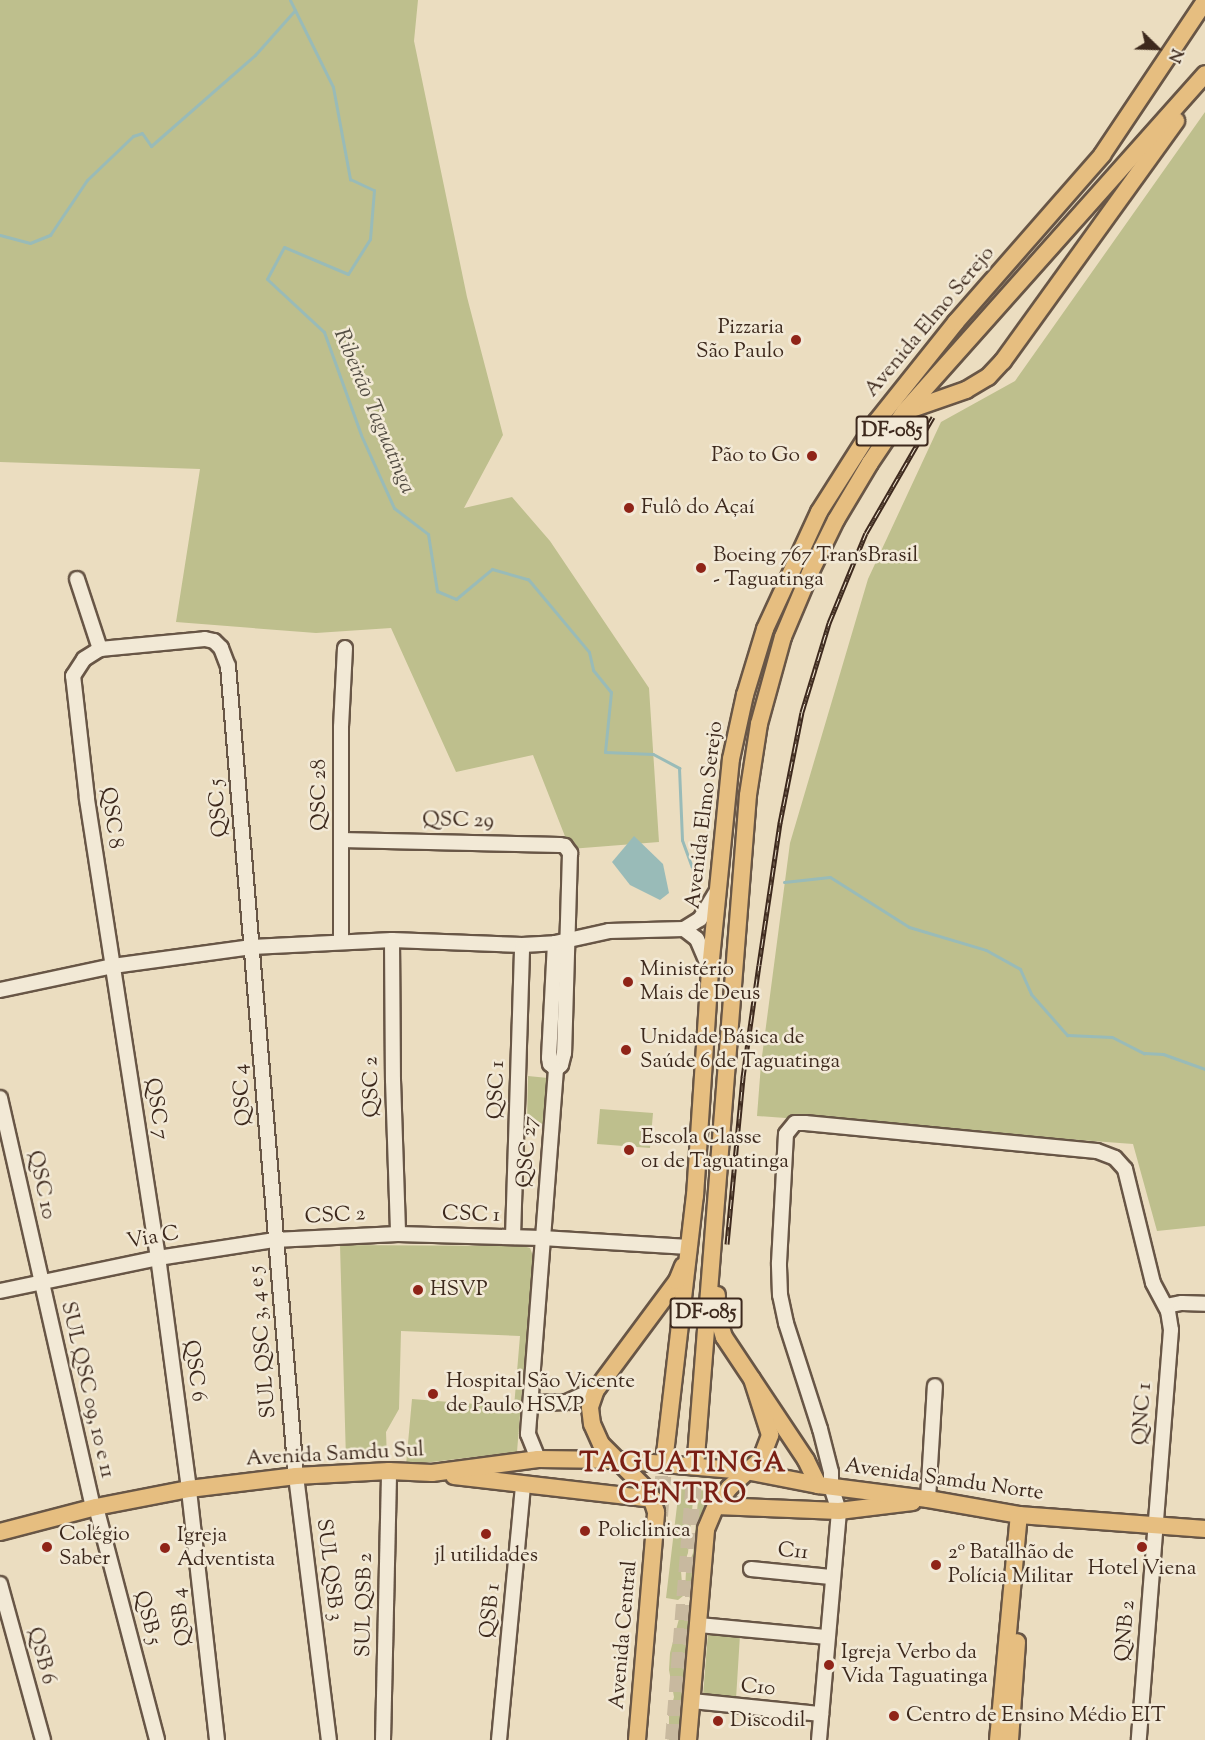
<!DOCTYPE html>
<meta charset="utf-8">
<style>
body{margin:0}
#map{position:relative;width:1205px;height:1740px;overflow:hidden;background:#ebddc0;font-family:"Sorts Mill Goudy",serif}
div>[style]{position:absolute}
[style*='--x']{left:calc(var(--x)*1px);top:calc(var(--y)*1px);width:calc(var(--w)*1px);rotate:calc(var(--a)*1deg)}
.green>*{inset:0;background:#bebf8d}
.water>*{inset:0;background:#99bbb8}
.stream>*{height:3px;margin:-1.5px;padding:0 1.5px;transform-origin:1.5px;border-radius:1.5px;background:#99bbb8}
.major-tunnel>*{height:16px;margin-top:-8px;transform-origin:0;background:repeating-linear-gradient(90deg,#c8b99f 0 16px,transparent 0 24px)}
.roads{filter:drop-shadow(2px 0 #685646) drop-shadow(-2px 0 #685646) drop-shadow(0 2px #685646) drop-shadow(0 -2px #685646)}
.minor>*{height:14px;margin:-7px;padding:0 7px;transform-origin:7px;border-radius:7px;background:#f2e9d6}
.major>*{height:16px;margin:-8px;padding:0 8px;transform-origin:8px;border-radius:8px;background:#e6be80}
.rail>*{height:5px;margin-top:-2.5px;transform-origin:0;background:repeating-linear-gradient(90deg,#f2e9d6 0 9px,#3d291d 0 18px);box-sizing:border-box;border-block:2px solid #3d291d}
.dots>*{width:16px;height:16px;translate:-50% -50%;box-sizing:border-box;border:3px solid #f2e9d6;border-radius:50%}
span{translate:-50% -50%;white-space:nowrap;text-align:center;line-height:1.15;-webkit-text-stroke:5px #f2e9d6;paint-order:stroke}
.shield-label span{padding:2px 4px;background:#f2e9d6;border:2px solid;border-radius:4px;-webkit-text-stroke-width:0}
.shield-label{font-size:20px;color:#3d291d;font-weight:700}
.street-label{font-size:21px;color:#3d291d}
.poi-label{font-size:21px;color:#3d291d}
.right{translate:-100% -50%;text-align:right}
.left{translate:0 -50%;text-align:left}
.water-label{font-size:22px;color:#544e44;font-style:italic}
.district-label{font-size:27px;color:#7a1f14;font-weight:700;letter-spacing:1.5px}
.north{position:absolute;left:1127px;top:18px;width:60px;height:60px;-webkit-text-stroke:4px #f2e9d6;paint-order:stroke;rotate:113deg;font-size:16px;font-weight:700;line-height:24px;text-align:center;color:#3d291d}
.north::after{content:'';display:block;margin:auto;width:21px;height:27px;background:#3d291d;clip-path:polygon(50% 0,100% 100%,50% 72%,0 100%)}
</style>
<div id="map">
<div class="green">
<i style="clip-path:polygon(0 0,418px 0,414px 41px,467px 297px,503px 435px,464px 508px,512px 497px,550px 541px,649px 688px,659px 842px,570px 849px,533px 755px,456px 772px,391px 628px,316px 633px,176px 622px,200px 469px,0 462px)"></i>
<i style="clip-path:polygon(1205px 112px,1205px 1226px,1157px 1231px,1133px 1144px,757px 1116px,761px 1064px,790px 843px,868px 579px,941px 422px,1015px 381px)"></i>
<i style="clip-path:polygon(528px 1076px,548px 1078px,546px 1124px,527px 1123px)"></i>
<i style="clip-path:polygon(600px 1109px,653px 1113px,650px 1148px,597px 1144px)"></i>
<i style="clip-path:polygon(340px 1245px,523px 1246px,530px 1248px,533px 1256px,517px 1452px,406px 1465px,412px 1399px,514px 1407px,520px 1336px,401px 1331px,399px 1409px,386px 1432px,387px 1459px,346px 1460px)"></i>
<i style="clip-path:polygon(679px 1489px,694px 1490px,688px 1553px,681px 1571px,683px 1596px,678px 1600px,666px 1598px)"></i>
<i style="clip-path:polygon(699px 1490px,718px 1492px,703px 1513px,692px 1602px,685px 1590px,686px 1571px,693px 1553px)"></i>
<i style="clip-path:polygon(681px 1611px,693px 1612px,681px 1740px,669px 1740px,669px 1715px,674px 1697px,669px 1670px,670px 1653px)"></i>
<i style="clip-path:polygon(708px 1633px,740px 1635px,736px 1699px,703px 1696px)"></i>
</div>
<div class="water">
<i style="clip-path:polygon(634px 836px,663px 864px,669px 893px,660px 900px,630px 885px,612px 862px)"></i>
</div>
<div class="stream">
<i style="--x:290;--y:0;--w:97;--a:63.7"></i>
<i style="--x:333;--y:87;--w:94;--a:79.5"></i>
<i style="--x:350;--y:179;--w:26;--a:25"></i>
<i style="--x:374;--y:190;--w:49;--a:94.7"></i>
<i style="--x:370;--y:239;--w:41;--a:122.2"></i>
<i style="--x:348;--y:274;--w:69;--a:-157.1"></i>
<i style="--x:284;--y:247;--w:36;--a:118"></i>
<i style="--x:267;--y:279;--w:78;--a:42.9"></i>
<i style="--x:324;--y:332;--w:109;--a:70.2"></i>
<i style="--x:361;--y:435;--w:80;--a:65.7"></i>
<i style="--x:394;--y:508;--w:43;--a:37.4"></i>
<i style="--x:428;--y:534;--w:58;--a:81"></i>
<i style="--x:437;--y:591;--w:21;--a:23"></i>
<i style="--x:456;--y:599;--w:47;--a:-39.8"></i>
<i style="--x:492;--y:569;--w:37;--a:16"></i>
<i style="--x:528;--y:579;--w:95;--a:50.1"></i>
<i style="--x:589;--y:652;--w:18;--a:77"></i>
<i style="--x:593;--y:670;--w:28;--a:51"></i>
<i style="--x:611;--y:692;--w:60;--a:95.7"></i>
<i style="--x:605;--y:752;--w:48;--a:2.4"></i>
<i style="--x:653;--y:754;--w:30;--a:28"></i>
<i style="--x:679;--y:768;--w:72;--a:87.6"></i>
<i style="--x:682;--y:840;--w:37;--a:70"></i>
<i style="--x:0;--y:235;--w:31;--a:15"></i>
<i style="--x:30;--y:243;--w:22;--a:-22"></i>
<i style="--x:50;--y:235;--w:66;--a:-56.1"></i>
<i style="--x:87;--y:180;--w:64;--a:-43.7"></i>
<i style="--x:133;--y:136;--w:9;--a:-18"></i>
<i style="--x:142;--y:133;--w:16;--a:55"></i>
<i style="--x:151;--y:146;--w:138;--a:-41.2"></i>
<i style="--x:255;--y:55;--w:60;--a:-48.4"></i>
<i style="--x:784;--y:882;--w:46;--a:-6.2"></i>
<i style="--x:830;--y:877;--w:93;--a:32.3"></i>
<i style="--x:909;--y:927;--w:80;--a:16.6"></i>
<i style="--x:986;--y:950;--w:39;--a:29"></i>
<i style="--x:1020;--y:969;--w:27;--a:66"></i>
<i style="--x:1031;--y:994;--w:55;--a:48.7"></i>
<i style="--x:1067;--y:1035;--w:45;--a:2.5"></i>
<i style="--x:1112;--y:1037;--w:36;--a:27"></i>
<i style="--x:1144;--y:1053;--w:19;--a:3"></i>
<i style="--x:1163;--y:1054;--w:45;--a:19.7"></i>
</div>
<div class="major-tunnel">
<i style="--x:660;--y:1516;--w:62;--a:-85.4"></i>
<i style="--x:673;--y:1740;--w:284;--a:-85.4"></i>
</div>
<div class="roads">
<div class="minor">
<i style="--x:77;--y:579;--w:74;--a:71.8"></i>
<i style="--x:341;--y:840;--w:219;--a:1.3"></i>
<i style="--x:560;--y:845;--w:5;--a:11"></i>
<i style="--x:565;--y:846;--w:9;--a:54"></i>
<i style="--x:570;--y:853;--w:200;--a:91.7"></i>
<i style="--x:564;--y:1053;--w:12;--a:104"></i>
<i style="--x:561;--y:1065;--w:6;--a:141"></i>
<i style="--x:556;--y:1069;--w:366;--a:94.4"></i>
<i style="--x:528;--y:1434;--w:27;--a:68"></i>
<i style="--x:684;--y:929;--w:16;--a:38"></i>
<i style="--x:697;--y:939;--w:33;--a:67"></i>
<i style="--x:392;--y:940;--w:140;--a:89.6"></i>
<i style="--x:393;--y:1080;--w:154;--a:88.1"></i>
<i style="--x:341;--y:942;--w:215;--a:-90"></i>
<i style="--x:341;--y:727;--w:79;--a:-87.1"></i>
<i style="--x:555;--y:943;--w:115;--a:93"></i>
<i style="--x:549;--y:1058;--w:6;--a:81"></i>
<i style="--x:550;--y:1064;--w:8;--a:40"></i>
<i style="--x:0;--y:990;--w:116;--a:-12"></i>
<i style="--x:113;--y:966;--w:140;--a:-7.8"></i>
<i style="--x:252;--y:947;--w:140;--a:-2.9"></i>
<i style="--x:392;--y:940;--w:130;--a:2.2"></i>
<i style="--x:522;--y:945;--w:33;--a:-3"></i>
<i style="--x:555;--y:943;--w:55;--a:-12.5"></i>
<i style="--x:609;--y:931;--w:75;--a:-1.5"></i>
<i style="--x:684;--y:929;--w:19;--a:-32"></i>
<i style="--x:700;--y:919;--w:29;--a:-59"></i>
<i style="--x:0;--y:1098;--w:420;--a:77.2"></i>
<i style="--x:513;--y:1237;--w:292;--a:-88.2"></i>
<i style="--x:0;--y:1291;--w:161;--a:-11.8"></i>
<i style="--x:158;--y:1258;--w:117;--a:-8.8"></i>
<i style="--x:274;--y:1240;--w:124;--a:-2.8"></i>
<i style="--x:398;--y:1234;--w:144;--a:1.6"></i>
<i style="--x:542;--y:1238;--w:147;--a:3.5"></i>
<i style="--x:1166;--y:1306;--w:16;--a:-11"></i>
<i style="--x:1182;--y:1303;--w:23;--a:2"></i>
<i style="--x:531;--y:1397;--w:8;--a:45"></i>
<i style="--x:537;--y:1403;--w:30;--a:-2"></i>
<i style="--x:567;--y:1402;--w:35;--a:-25"></i>
<i style="--x:928;--y:1499;--w:113;--a:-86.5"></i>
<i style="--x:96;--y:1507;--w:241;--a:75.3"></i>
<i style="--x:751;--y:1569;--w:80;--a:5.7"></i>
<i style="--x:0;--y:1584;--w:162;--a:74.6"></i>
<i style="--x:699;--y:1625;--w:129;--a:5.4"></i>
<i style="--x:692;--y:1701;--w:130;--a:5.8"></i>
<i style="--x:217;--y:1740;--w:253;--a:-96.4"></i>
<i style="--x:189;--y:1489;--w:233;--a:-97.6"></i>
<i style="--x:158;--y:1258;--w:465;--a:-98.8"></i>
<i style="--x:87;--y:798;--w:123;--a:-96.5"></i>
<i style="--x:73;--y:676;--w:20;--a:-57"></i>
<i style="--x:84;--y:659;--w:19;--a:-32"></i>
<i style="--x:100;--y:649;--w:105;--a:-5.4"></i>
<i style="--x:205;--y:639;--w:9;--a:13"></i>
<i style="--x:214;--y:641;--w:10;--a:45"></i>
<i style="--x:221;--y:648;--w:19;--a:69"></i>
<i style="--x:228;--y:666;--w:813;--a:85.2"></i>
<i style="--x:296;--y:1476;--w:266;--a:82.9"></i>
<i style="--x:383;--y:1740;--w:269;--a:-88.7"></i>
<i style="--x:499;--y:1740;--w:255;--a:-84.6"></i>
<i style="--x:819;--y:1740;--w:230;--a:-85"></i>
<i style="--x:839;--y:1511;--w:25;--a:-108"></i>
<i style="--x:831;--y:1487;--w:15;--a:-90"></i>
<i style="--x:831;--y:1472;--w:44;--a:-104.3"></i>
<i style="--x:820;--y:1429;--w:111;--a:-107.8"></i>
<i style="--x:786;--y:1323;--w:29;--a:-102"></i>
<i style="--x:780;--y:1295;--w:32;--a:-92"></i>
<i style="--x:779;--y:1263;--w:129;--a:-86.9"></i>
<i style="--x:786;--y:1134;--w:14;--a:-51"></i>
<i style="--x:795;--y:1123;--w:10;--a:0"></i>
<i style="--x:805;--y:1123;--w:293;--a:5.5"></i>
<i style="--x:1097;--y:1151;--w:19;--a:21"></i>
<i style="--x:1115;--y:1158;--w:15;--a:48"></i>
<i style="--x:1125;--y:1169;--w:117;--a:76.2"></i>
<i style="--x:1153;--y:1283;--w:32;--a:62"></i>
<i style="--x:1168;--y:1311;--w:19;--a:81"></i>
<i style="--x:1171;--y:1330;--w:411;--a:94.5"></i>
</div>
<div class="major">
<i style="--x:906;--y:411;--w:64;--a:-19.3"></i>
<i style="--x:966;--y:390;--w:26;--a:-31"></i>
<i style="--x:988;--y:377;--w:22;--a:-47"></i>
<i style="--x:1003;--y:361;--w:296;--a:-54.2"></i>
<i style="--x:717;--y:1295;--w:16;--a:94"></i>
<i style="--x:716;--y:1311;--w:27;--a:73"></i>
<i style="--x:724;--y:1337;--w:148;--a:56.3"></i>
<i style="--x:806;--y:1460;--w:28;--a:64"></i>
<i style="--x:665;--y:1454;--w:260;--a:-83.4"></i>
<i style="--x:695;--y:1196;--w:227;--a:-86.2"></i>
<i style="--x:710;--y:969;--w:211;--a:-84.3"></i>
<i style="--x:731;--y:759;--w:66;--a:-77.7"></i>
<i style="--x:745;--y:695;--w:69;--a:-73.1"></i>
<i style="--x:765;--y:629;--w:129;--a:-65.2"></i>
<i style="--x:819;--y:512;--w:108;--a:-57.5"></i>
<i style="--x:877;--y:421;--w:127;--a:-51.4"></i>
<i style="--x:956;--y:322;--w:222;--a:-48.8"></i>
<i style="--x:1102;--y:155;--w:185;--a:-56.2"></i>
<i style="--x:696;--y:1457;--w:664;--a:-85.51"></i>
<i style="--x:748;--y:795;--w:72;--a:-81.2"></i>
<i style="--x:759;--y:724;--w:90;--a:-74.6"></i>
<i style="--x:783;--y:637;--w:69;--a:-67.1"></i>
<i style="--x:810;--y:573;--w:59;--a:-63.9"></i>
<i style="--x:836;--y:520;--w:66;--a:-59.2"></i>
<i style="--x:870;--y:463;--w:63;--a:-56.1"></i>
<i style="--x:905;--y:411;--w:451;--a:-48.3"></i>
<i style="--x:454;--y:1476;--w:201;--a:6.6"></i>
<i style="--x:716;--y:1506;--w:123;--a:2.3"></i>
<i style="--x:839;--y:1511;--w:74;--a:-7"></i>
<i style="--x:0;--y:1532;--w:99;--a:-14.6"></i>
<i style="--x:96;--y:1507;--w:95;--a:-11"></i>
<i style="--x:189;--y:1489;--w:108;--a:-6.9"></i>
<i style="--x:296;--y:1476;--w:93;--a:-3.1"></i>
<i style="--x:389;--y:1471;--w:43;--a:2.7"></i>
<i style="--x:432;--y:1473;--w:107;--a:-7.5"></i>
<i style="--x:538;--y:1459;--w:79;--a:0.7"></i>
<i style="--x:617;--y:1460;--w:129;--a:4.9"></i>
<i style="--x:746;--y:1471;--w:73;--a:11"></i>
<i style="--x:818;--y:1485;--w:111;--a:7.3"></i>
<i style="--x:928;--y:1499;--w:92;--a:10"></i>
<i style="--x:1019;--y:1515;--w:187;--a:4.3"></i>
<i style="--x:637;--y:1740;--w:229;--a:-85.2"></i>
<i style="--x:656;--y:1512;--w:20;--a:-108"></i>
<i style="--x:650;--y:1493;--w:69;--a:-135"></i>
<i style="--x:601;--y:1444;--w:22;--a:-114"></i>
<i style="--x:592;--y:1424;--w:17;--a:-97"></i>
<i style="--x:590;--y:1407;--w:18;--a:-71"></i>
<i style="--x:596;--y:1390;--w:136;--a:-53.4"></i>
<i style="--x:677;--y:1281;--w:16;--a:-68"></i>
<i style="--x:688;--y:1740;--w:212;--a:-85.1"></i>
<i style="--x:706;--y:1529;--w:25;--a:-67"></i>
<i style="--x:716;--y:1506;--w:22;--a:-54"></i>
<i style="--x:729;--y:1488;--w:43;--a:-42.2"></i>
<i style="--x:761;--y:1459;--w:26;--a:-69"></i>
<i style="--x:770;--y:1435;--w:59;--a:-107.8"></i>
<i style="--x:998;--y:1740;--w:226;--a:-84.7"></i>
<i style="--x:1010;--y:1740;--w:98;--a:-85.9"></i>
</div>
</div>
<div class="rail">
<i style="--x:727;--y:1244;--w:168;--a:-84.5"></i>
<i style="--x:743;--y:1077;--w:113;--a:-81.9"></i>
<i style="--x:759;--y:965;--w:144;--a:-81.6"></i>
<i style="--x:780;--y:823;--w:113;--a:-78.8"></i>
<i style="--x:802;--y:712;--w:93;--a:-73.1"></i>
<i style="--x:829;--y:623;--w:97;--a:-67.7"></i>
<i style="--x:866;--y:533;--w:134;--a:-60"></i>
</div>
<div class="dots">
<i style="left:796px;top:340px;background:#8f2418"></i>
<i style="left:812px;top:456px;background:#8f2418"></i>
<i style="left:629px;top:508px;background:#8f2418"></i>
<i style="left:701px;top:568px;background:#8f2418"></i>
<i style="left:628px;top:982px;background:#8f2418"></i>
<i style="left:626px;top:1050px;background:#8f2418"></i>
<i style="left:629px;top:1150px;background:#8f2418"></i>
<i style="left:418px;top:1290px;background:#8f2418"></i>
<i style="left:433px;top:1394px;background:#8f2418"></i>
<i style="left:585px;top:1531px;background:#8f2418"></i>
<i style="left:486px;top:1534px;background:#8f2418"></i>
<i style="left:47px;top:1547px;background:#8f2418"></i>
<i style="left:1142px;top:1547px;background:#8f2418"></i>
<i style="left:165px;top:1548px;background:#8f2418"></i>
<i style="left:936px;top:1565px;background:#8f2418"></i>
<i style="left:829px;top:1665px;background:#8f2418"></i>
<i style="left:894px;top:1716px;background:#8f2418"></i>
<i style="left:718px;top:1721px;background:#8f2418"></i>
</div>
<div class="shield-label">
<span style="left:892px;top:431px">DF-085</span>
<span style="left:706px;top:1313px">DF-085</span>
</div>
<div class="street-label">
<span style="left:930px;top:322px;rotate:-50deg">Avenida Elmo Serejo</span>
<span style="left:320px;top:795px;rotate:-90deg">QSC 28</span>
<span style="left:219px;top:808px;rotate:-95deg">QSC 5</span>
<span style="left:705px;top:815px;rotate:-83deg">Avenida Elmo Serejo</span>
<span style="left:111px;top:818px;rotate:82deg">QSC 8</span>
<span style="left:458px;top:821px;rotate:1deg">QSC 29</span>
<span style="left:372px;top:1087px;rotate:-91deg">QSC 2</span>
<span style="left:497px;top:1090px;rotate:-88deg">QSC 1</span>
<span style="left:243px;top:1095px;rotate:-94deg">QSC 4</span>
<span style="left:156px;top:1109px;rotate:81deg">QSC 7</span>
<span style="left:528px;top:1152px;rotate:-85deg">QSC 27</span>
<span style="left:41px;top:1185px;rotate:78deg">QSC 10</span>
<span style="left:471px;top:1215px;rotate:2deg">CSC 1</span>
<span style="left:335px;top:1216px;rotate:-3deg">CSC 2</span>
<span style="left:153px;top:1238px;rotate:-10deg">Via C</span>
<span style="left:263px;top:1342px;rotate:-95deg">SUL QSC 3, 4 e 5</span>
<span style="left:194px;top:1371px;rotate:82deg">QSC 6</span>
<span style="left:87px;top:1390px;rotate:77deg">SUL QSC 09, 10 e 11</span>
<span style="left:1143px;top:1414px;rotate:-86deg">QNC 1</span>
<span style="left:335px;top:1455px;rotate:-3deg">Avenida Samdu Sul</span>
<span style="left:944px;top:1480px;rotate:8deg">Avenida Samdu Norte</span>
<span style="left:793px;top:1552px;rotate:5deg">C11</span>
<span style="left:329px;top:1570px;rotate:83deg">SUL QSB 3</span>
<span style="left:365px;top:1605px;rotate:-89deg">SUL QSB 2</span>
<span style="left:491px;top:1611px;rotate:-84deg">QSB 1</span>
<span style="left:182px;top:1617px;rotate:-96deg">QSB 4</span>
<span style="left:147px;top:1618px;rotate:75deg">QSB 5</span>
<span style="left:1126px;top:1631px;rotate:-85deg">QNB 2</span>
<span style="left:624px;top:1635px;rotate:-85deg">Avenida Central</span>
<span style="left:41px;top:1656px;rotate:75deg">QSB 6</span>
<span style="left:758px;top:1688px;rotate:5deg">C10</span>
</div>
<div class="poi-label">
<span class="right" style="left:784px;top:340px">Pizzaria<br>São Paulo</span>
<span class="right" style="left:800px;top:456px">Pão to Go</span>
<span class="left" style="left:641px;top:508px">Fulô do Açaí</span>
<span class="left" style="left:713px;top:568px">Boeing 767 TransBrasil<br>- Taguatinga</span>
<span class="left" style="left:640px;top:982px">Ministério<br>Mais de Deus</span>
<span class="left" style="left:640px;top:1050px">Unidade Básica de<br>Saúde 6 de Taguatinga</span>
<span class="left" style="left:641px;top:1150px">Escola Classe<br>01 de Taguatinga</span>
<span class="left" style="left:430px;top:1290px">HSVP</span>
<span class="left" style="left:446px;top:1394px">Hospital São Vicente<br>de Paulo HSVP</span>
<span class="left" style="left:598px;top:1531px">Policlinica</span>
<span class="left" style="left:59px;top:1547px">Colégio<br>Saber</span>
<span class="left" style="left:177px;top:1548px">Igreja<br>Adventista</span>
<span class="left" style="left:948px;top:1565px">2º Batalhão de<br>Polícia Militar</span>
<span style="left:486px;top:1556px">jl utilidades</span>
<span style="left:1142px;top:1569px">Hotel Viena</span>
<span class="left" style="left:841px;top:1665px">Igreja Verbo da<br>Vida Taguatinga</span>
<span class="left" style="left:906px;top:1716px">Centro de Ensino Médio EIT</span>
<span class="left" style="left:730px;top:1721px">Discodil</span>
</div>
<div class="water-label">
<span style="left:373px;top:412px;rotate:67deg">Ribeirão Taguatinga</span>
</div>
<div class="district-label">
<span style="left:683px;top:1480px">TAGUATINGA<br>CENTRO</span>
</div>
<div class="north">N</div>
</div>
